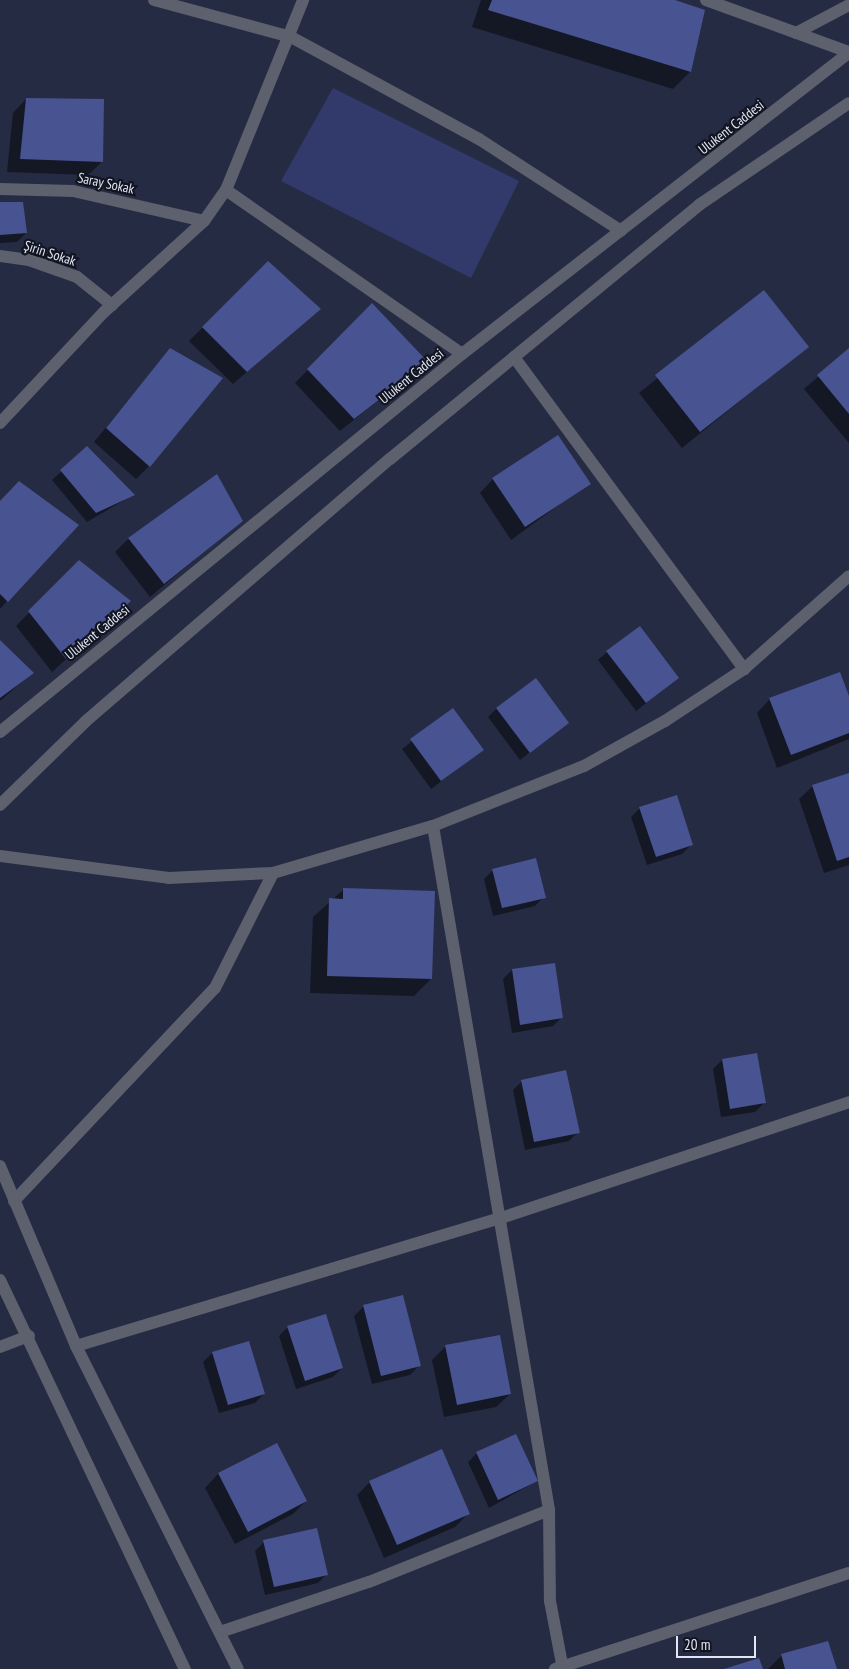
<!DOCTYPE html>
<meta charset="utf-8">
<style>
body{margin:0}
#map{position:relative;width:849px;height:1669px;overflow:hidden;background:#262b44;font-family:"PT Sans Narrow",sans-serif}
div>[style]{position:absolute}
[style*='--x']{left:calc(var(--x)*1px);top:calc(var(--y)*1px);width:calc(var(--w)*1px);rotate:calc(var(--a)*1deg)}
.green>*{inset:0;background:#313a6b}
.shadow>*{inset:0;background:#0007}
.building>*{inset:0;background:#485391}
.minor>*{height:12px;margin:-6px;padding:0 6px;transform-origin:6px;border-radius:6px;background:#5d606d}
.tertiary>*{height:12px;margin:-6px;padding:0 6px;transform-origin:6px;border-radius:6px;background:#5d606d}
span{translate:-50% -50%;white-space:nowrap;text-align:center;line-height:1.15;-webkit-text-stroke:4.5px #121520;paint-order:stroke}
.street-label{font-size:14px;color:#e1e6f6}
.scale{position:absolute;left:676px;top:1636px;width:80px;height:22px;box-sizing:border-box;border:2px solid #e1e6f6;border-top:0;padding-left:6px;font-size:15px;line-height:18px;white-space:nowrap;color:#e1e6f6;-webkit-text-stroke:4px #121520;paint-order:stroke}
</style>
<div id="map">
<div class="green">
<i style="clip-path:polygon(333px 88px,519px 181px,471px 278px,281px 181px)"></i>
</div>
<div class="shadow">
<i style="clip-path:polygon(481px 0,671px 0,690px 72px,673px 89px,472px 27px)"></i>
<i style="clip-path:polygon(26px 99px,102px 162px,88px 175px,7px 172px,13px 113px)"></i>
<i style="clip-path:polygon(0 203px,26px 233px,17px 242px,0 243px)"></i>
<i style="clip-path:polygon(268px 263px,319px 309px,233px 384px,189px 341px)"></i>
<i style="clip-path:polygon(764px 292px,807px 347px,682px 448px,639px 393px)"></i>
<i style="clip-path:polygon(372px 305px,426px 362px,340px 431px,295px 383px)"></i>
<i style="clip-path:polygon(170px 349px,149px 466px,136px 479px,94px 442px)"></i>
<i style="clip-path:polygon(849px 350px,849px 443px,804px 389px)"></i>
<i style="clip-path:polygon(87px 448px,133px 495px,87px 522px,52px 480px)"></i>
<i style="clip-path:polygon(493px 479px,589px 483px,511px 540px,480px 493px)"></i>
<i style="clip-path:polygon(0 502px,7px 601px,0 609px)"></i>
<i style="clip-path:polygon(241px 521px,150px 597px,115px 552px,129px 538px)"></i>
<i style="clip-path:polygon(79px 562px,116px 614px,52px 672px,16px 626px)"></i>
<i style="clip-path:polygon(0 641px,32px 673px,0 701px)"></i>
<i style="clip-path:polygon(607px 652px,678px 678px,636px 711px,598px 660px)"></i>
<i style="clip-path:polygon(770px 699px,849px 699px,849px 739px,777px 768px,757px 713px)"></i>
<i style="clip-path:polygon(497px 708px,567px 723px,520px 760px,488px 717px)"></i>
<i style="clip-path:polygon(453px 710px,482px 750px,431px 789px,402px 749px)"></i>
<i style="clip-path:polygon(849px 774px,849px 865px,824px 873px,799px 799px,813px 786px)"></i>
<i style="clip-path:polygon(640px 808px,691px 845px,682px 854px,647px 865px,631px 817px)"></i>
<i style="clip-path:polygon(493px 870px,544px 897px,535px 906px,493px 916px,484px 879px)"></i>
<i style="clip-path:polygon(343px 890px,431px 979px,414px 996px,310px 993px,313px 917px)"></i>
<i style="clip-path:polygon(512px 970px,562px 1017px,553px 1026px,512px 1033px,503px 979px)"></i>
<i style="clip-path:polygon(756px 1054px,764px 1103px,755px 1112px,721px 1117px,713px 1069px,722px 1060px)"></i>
<i style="clip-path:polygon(522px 1081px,578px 1132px,569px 1141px,525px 1150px,513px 1090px)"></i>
<i style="clip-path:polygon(402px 1297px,419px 1366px,410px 1375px,372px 1384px,354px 1316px,363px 1307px)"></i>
<i style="clip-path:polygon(288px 1327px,342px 1368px,333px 1377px,296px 1389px,279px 1336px)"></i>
<i style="clip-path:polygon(445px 1347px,510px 1394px,496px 1407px,444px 1417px,432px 1360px)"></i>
<i style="clip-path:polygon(212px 1353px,264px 1394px,255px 1403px,219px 1413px,203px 1362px)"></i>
<i style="clip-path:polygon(277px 1445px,306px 1501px,293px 1514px,235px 1544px,205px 1488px,218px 1474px)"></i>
<i style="clip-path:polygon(477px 1453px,537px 1481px,489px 1508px,468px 1462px)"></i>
<i style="clip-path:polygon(370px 1482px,468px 1514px,455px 1527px,384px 1558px,357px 1495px)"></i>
<i style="clip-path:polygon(264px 1542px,327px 1574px,318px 1583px,265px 1595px,255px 1551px)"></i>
<i style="clip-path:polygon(827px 1642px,835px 1669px,768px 1669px,781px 1656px)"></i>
</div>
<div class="building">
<i style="clip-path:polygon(492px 0,675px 0,705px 10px,691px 72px,488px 10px)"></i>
<i style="clip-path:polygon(26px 98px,104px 99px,103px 162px,20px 159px)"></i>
<i style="clip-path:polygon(0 202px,23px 202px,27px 233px,0 235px)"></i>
<i style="clip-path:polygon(268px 261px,321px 309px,247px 372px,202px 327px)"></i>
<i style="clip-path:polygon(764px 290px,809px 347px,700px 432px,655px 375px)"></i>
<i style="clip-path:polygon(372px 303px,428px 362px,354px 419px,307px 369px)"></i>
<i style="clip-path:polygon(170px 348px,223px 378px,150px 467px,106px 428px)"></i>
<i style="clip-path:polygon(849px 348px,849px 414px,817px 375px)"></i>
<i style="clip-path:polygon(558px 435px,591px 484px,525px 527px,492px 478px)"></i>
<i style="clip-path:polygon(87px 446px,135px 495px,96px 513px,60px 470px)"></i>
<i style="clip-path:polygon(217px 474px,243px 521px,164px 584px,128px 538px)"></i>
<i style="clip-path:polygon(19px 481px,79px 525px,8px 602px,0 594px,0 501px)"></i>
<i style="clip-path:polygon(79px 560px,131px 601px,66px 659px,28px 611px)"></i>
<i style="clip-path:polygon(640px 626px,679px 678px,646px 703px,606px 651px)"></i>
<i style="clip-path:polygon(0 640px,34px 673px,0 698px)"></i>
<i style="clip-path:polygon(840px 672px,849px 696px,849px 733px,791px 755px,769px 698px)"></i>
<i style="clip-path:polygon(536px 678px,569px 723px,530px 753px,496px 708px)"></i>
<i style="clip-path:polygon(453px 708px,484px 750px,441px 781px,410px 739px)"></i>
<i style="clip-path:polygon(849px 773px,849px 857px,837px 861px,812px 785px)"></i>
<i style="clip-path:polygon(677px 795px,693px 845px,656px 857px,639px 807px)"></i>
<i style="clip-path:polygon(536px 858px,546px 898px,502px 908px,492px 869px)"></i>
<i style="clip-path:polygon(343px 888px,435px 891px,432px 979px,327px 976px,329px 898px,343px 899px)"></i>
<i style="clip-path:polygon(555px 963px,563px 1018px,520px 1025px,512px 969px)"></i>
<i style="clip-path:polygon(757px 1053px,766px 1103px,730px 1109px,722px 1059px)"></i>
<i style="clip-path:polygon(566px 1070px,580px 1133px,534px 1142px,521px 1080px)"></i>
<i style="clip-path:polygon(403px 1295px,421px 1366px,381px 1376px,363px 1305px)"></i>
<i style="clip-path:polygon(326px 1314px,343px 1368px,305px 1381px,287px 1326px)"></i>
<i style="clip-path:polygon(500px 1335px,511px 1394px,457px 1405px,445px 1345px)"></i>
<i style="clip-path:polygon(249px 1341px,265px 1394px,228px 1405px,212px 1352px)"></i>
<i style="clip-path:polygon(516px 1434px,538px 1481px,498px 1500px,476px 1452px)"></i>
<i style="clip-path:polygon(277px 1443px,307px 1501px,248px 1532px,218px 1473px)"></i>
<i style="clip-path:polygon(442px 1449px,470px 1514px,397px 1545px,369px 1481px)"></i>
<i style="clip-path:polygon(317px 1528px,328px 1575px,274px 1587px,263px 1540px)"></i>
<i style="clip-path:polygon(828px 1641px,837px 1669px,785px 1669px,781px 1654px)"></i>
<i style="clip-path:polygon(759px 1658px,763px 1669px,724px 1669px)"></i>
</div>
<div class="minor">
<i style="--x:154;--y:0;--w:142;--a:15.1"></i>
<i style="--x:291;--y:37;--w:214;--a:28.5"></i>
<i style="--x:479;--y:139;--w:169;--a:32.9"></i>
<i style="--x:706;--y:0;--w:152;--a:20"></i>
<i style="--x:796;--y:33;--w:60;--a:-27.8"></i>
<i style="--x:0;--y:189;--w:73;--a:1.6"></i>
<i style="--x:73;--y:191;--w:134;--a:12.9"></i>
<i style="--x:226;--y:190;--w:287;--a:34.8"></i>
<i style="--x:0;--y:256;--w:29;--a:8"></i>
<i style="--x:29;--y:260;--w:51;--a:19.5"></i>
<i style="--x:77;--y:277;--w:45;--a:38.7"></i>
<i style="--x:514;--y:357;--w:388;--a:53.6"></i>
<i style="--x:0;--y:423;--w:152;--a:-46.9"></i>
<i style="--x:104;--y:312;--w:135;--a:-42.3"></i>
<i style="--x:204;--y:221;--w:38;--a:-55"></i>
<i style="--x:226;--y:190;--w:205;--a:-67.9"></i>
<i style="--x:433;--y:826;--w:694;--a:80.37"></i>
<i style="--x:549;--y:1510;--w:91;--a:89.4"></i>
<i style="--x:550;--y:1601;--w:69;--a:79.2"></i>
<i style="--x:0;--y:856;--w:170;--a:7.4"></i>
<i style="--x:169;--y:878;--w:104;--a:-2.8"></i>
<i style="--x:273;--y:873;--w:167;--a:-16.4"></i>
<i style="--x:433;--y:826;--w:162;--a:-21.7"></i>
<i style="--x:584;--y:766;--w:93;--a:-29.1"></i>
<i style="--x:665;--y:721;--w:95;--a:-33.4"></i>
<i style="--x:744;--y:669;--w:140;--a:-41.5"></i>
<i style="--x:14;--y:1201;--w:293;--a:-46.7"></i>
<i style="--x:215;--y:988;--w:129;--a:-63.2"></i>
<i style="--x:76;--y:1346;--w:444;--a:-16.8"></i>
<i style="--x:501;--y:1218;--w:367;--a:-18.4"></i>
<i style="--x:0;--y:1347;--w:31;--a:-21"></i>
<i style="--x:220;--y:1632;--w:157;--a:-18.6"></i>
<i style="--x:369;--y:1582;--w:194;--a:-21.8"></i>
<i style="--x:555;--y:1669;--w:309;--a:-18.1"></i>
</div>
<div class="tertiary">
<i style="--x:0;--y:732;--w:597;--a:-39.29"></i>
<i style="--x:462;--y:354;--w:490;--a:-37.9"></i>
<i style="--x:0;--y:805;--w:120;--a:-44.3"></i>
<i style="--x:86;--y:721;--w:401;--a:-40.8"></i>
<i style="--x:390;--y:459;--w:400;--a:-39.4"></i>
<i style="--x:699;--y:205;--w:181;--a:-34.2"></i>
<i style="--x:0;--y:1166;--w:195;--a:67.1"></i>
<i style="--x:76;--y:1346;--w:361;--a:63.4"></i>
<i style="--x:0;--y:1280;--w:431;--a:64.6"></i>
</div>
<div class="street-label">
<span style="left:731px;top:127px;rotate:-38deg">Ulukent Caddesi</span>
<span style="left:106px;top:183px;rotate:12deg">Saray Sokak</span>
<span style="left:50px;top:253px;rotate:18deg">Şirin Sokak</span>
<span style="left:411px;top:376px;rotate:-39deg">Ulukent Caddesi</span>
<span style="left:97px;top:632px;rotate:-39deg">Ulukent Caddesi</span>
</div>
<div class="scale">20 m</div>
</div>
